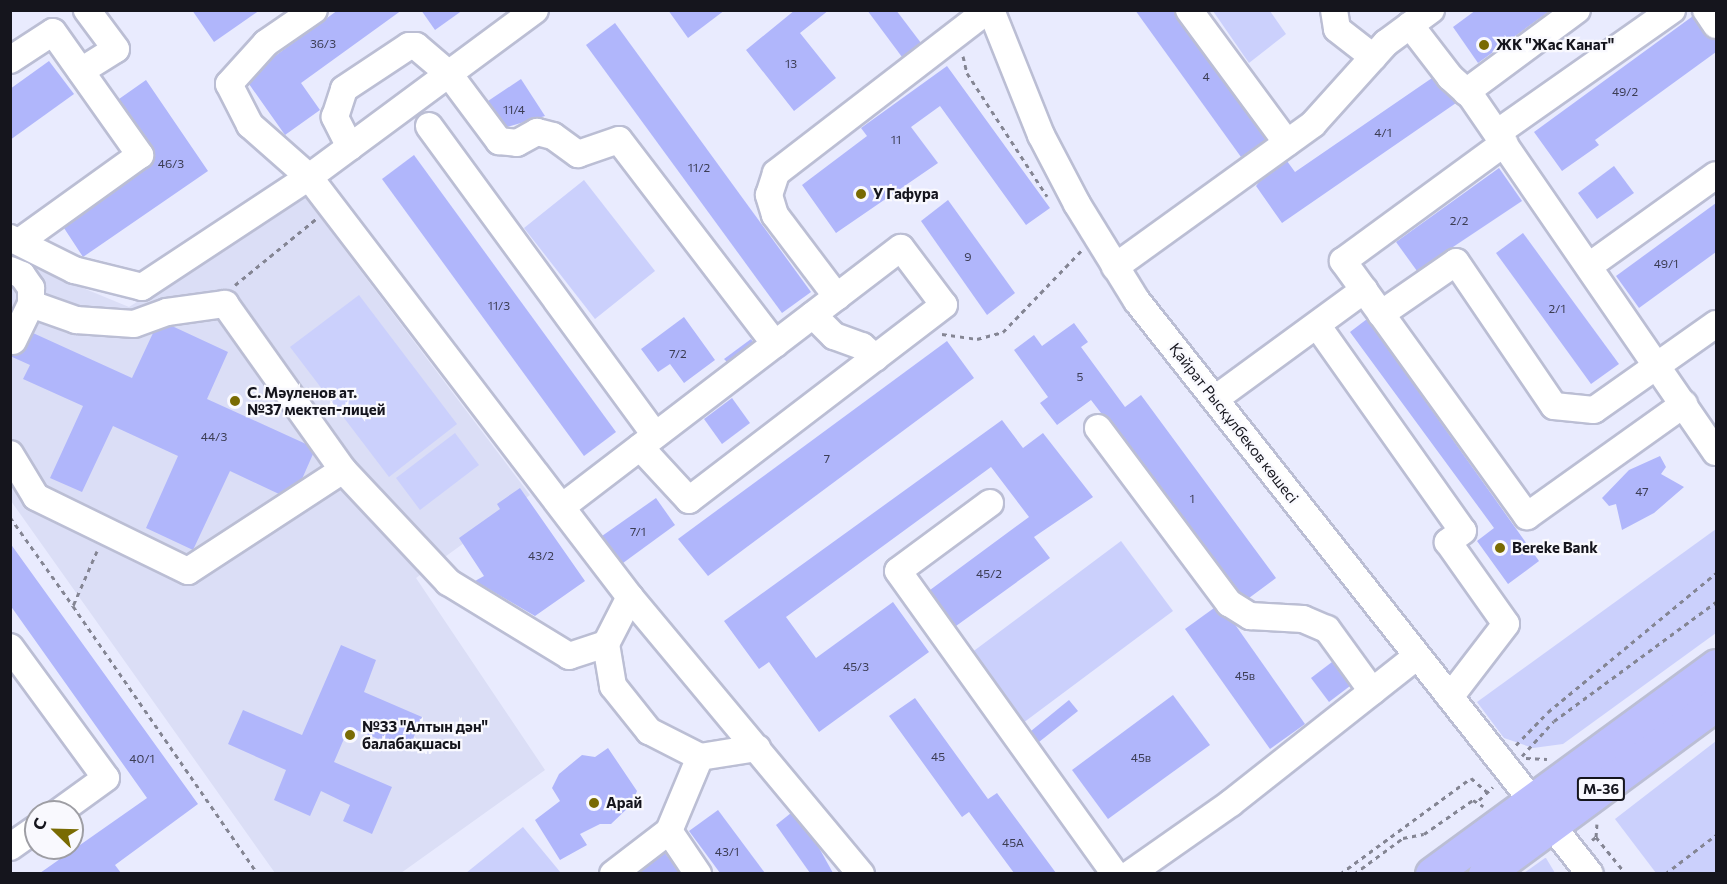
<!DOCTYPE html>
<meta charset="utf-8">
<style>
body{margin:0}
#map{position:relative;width:1727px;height:884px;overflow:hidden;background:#e9ebfe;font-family:Commissioner,sans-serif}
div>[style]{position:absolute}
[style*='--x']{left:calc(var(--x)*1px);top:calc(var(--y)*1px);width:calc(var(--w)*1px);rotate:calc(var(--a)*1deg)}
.built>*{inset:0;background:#dbdef6}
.green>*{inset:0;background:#cbd0fc}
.building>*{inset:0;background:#b0b6fb}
.path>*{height:3px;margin-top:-1.5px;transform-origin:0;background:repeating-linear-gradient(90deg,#848593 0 4.5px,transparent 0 9px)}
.roads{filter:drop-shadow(2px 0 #bbbed4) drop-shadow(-2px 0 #bbbed4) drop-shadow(0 2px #bbbed4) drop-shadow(0 -2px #bbbed4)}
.minor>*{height:26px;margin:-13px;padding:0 13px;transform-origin:13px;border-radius:13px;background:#fff}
.major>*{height:33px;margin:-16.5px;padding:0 16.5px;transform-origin:16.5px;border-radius:16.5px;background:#bdbffd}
.dots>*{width:16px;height:16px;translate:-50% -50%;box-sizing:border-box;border:3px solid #f9f9fe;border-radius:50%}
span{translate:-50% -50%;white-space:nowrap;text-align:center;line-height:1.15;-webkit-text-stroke:4.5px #f9f9fe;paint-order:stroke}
.number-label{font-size:12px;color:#3c3d54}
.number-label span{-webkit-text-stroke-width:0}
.shield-label span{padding:2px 4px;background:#f9f9fe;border:2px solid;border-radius:4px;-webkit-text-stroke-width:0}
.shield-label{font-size:14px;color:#15151d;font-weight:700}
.poi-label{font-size:15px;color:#15151d;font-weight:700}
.left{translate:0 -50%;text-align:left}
.street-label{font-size:15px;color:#15151d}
.frame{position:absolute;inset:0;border:12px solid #15151d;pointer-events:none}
.north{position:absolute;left:24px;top:800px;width:60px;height:60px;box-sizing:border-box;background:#f9f9fe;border:2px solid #9e9ea4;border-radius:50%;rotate:293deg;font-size:16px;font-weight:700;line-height:24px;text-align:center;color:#15151d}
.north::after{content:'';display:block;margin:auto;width:21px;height:27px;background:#796b03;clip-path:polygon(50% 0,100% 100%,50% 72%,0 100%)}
</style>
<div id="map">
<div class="built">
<i style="clip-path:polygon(304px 196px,530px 495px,416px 578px,545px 770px,401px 873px,275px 873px,11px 501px,10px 258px,129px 307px)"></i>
</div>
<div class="green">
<i style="clip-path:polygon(1213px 11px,1270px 11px,1286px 34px,1249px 63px)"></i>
<i style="clip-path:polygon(584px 180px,655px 271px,595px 319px,524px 228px)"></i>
<i style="clip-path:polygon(359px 295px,457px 424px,389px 477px,290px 347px)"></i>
<i style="clip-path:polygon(455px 433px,479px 465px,420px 510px,396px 478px)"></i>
<i style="clip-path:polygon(1716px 529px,1716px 633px,1563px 744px,1533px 748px,1504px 738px,1477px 702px)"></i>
<i style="clip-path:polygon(1121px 541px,1173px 611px,1023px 723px,971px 653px)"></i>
<i style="clip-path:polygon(1716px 741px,1716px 873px,1656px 873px,1615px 819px)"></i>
<i style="clip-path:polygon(523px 827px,561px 873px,466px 873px)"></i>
<i style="clip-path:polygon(1546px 858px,1555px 873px,1524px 873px,1545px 858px)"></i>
</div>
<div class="building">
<i style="clip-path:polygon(192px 10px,260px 10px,214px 42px)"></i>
<i style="clip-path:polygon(338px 10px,402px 10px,301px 83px,320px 110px,285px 135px,249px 84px,275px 56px)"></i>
<i style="clip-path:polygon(421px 10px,463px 10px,435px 30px)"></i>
<i style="clip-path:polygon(668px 10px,725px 10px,688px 38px)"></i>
<i style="clip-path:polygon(795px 10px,829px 10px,800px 33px,836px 78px,794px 111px,746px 50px)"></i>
<i style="clip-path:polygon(867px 10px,896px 10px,921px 43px,902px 57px)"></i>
<i style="clip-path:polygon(1135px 10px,1174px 10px,1266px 140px,1241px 157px)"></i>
<i style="clip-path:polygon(1476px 10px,1551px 10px,1478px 63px,1453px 27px)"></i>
<i style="clip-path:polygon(1693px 16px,1704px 34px,1716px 40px,1716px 52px,1595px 140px,1599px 145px,1562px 171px,1534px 132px)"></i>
<i style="clip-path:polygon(615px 23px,811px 292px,782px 313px,586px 45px)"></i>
<i style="clip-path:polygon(49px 61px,74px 94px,10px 140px,10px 89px)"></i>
<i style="clip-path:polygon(947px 66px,1050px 208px,1026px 225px,940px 106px,911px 127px,938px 163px,836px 233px,802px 185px,867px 136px,861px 128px)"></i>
<i style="clip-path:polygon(1432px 78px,1456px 103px,1282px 223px,1256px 186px,1259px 182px,1287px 161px,1295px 172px)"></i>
<i style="clip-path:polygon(521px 79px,545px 116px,507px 127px,488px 101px)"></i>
<i style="clip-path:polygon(146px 80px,208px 171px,83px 257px,64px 228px,154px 161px,152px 146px,119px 99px)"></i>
<i style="clip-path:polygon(414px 155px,616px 432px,584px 456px,382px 179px)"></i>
<i style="clip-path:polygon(1614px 166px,1634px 193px,1597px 219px,1578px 193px)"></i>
<i style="clip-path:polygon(1499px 168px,1522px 201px,1417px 271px,1396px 242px)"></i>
<i style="clip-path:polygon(948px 200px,1015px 293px,987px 315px,921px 221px)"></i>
<i style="clip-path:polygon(1716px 203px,1716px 252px,1639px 308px,1616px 276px)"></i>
<i style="clip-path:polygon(1523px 233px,1619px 364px,1591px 384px,1496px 253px)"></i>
<i style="clip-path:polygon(684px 317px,715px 360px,684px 383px,670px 364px,658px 372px,641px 349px)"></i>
<i style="clip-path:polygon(1367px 319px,1539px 561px,1508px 584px,1477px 541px,1494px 528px,1350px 332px)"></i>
<i style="clip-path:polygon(1074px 323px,1088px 342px,1081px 347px,1125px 407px,1141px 395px,1276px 578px,1249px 598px,1239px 592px,1091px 400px,1057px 425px,1040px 403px,1048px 397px,1014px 350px,1034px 335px,1042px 346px)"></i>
<i style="clip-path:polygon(172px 326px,228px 352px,207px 399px,306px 444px,313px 454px,302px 479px,279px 494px,230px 471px,193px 550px,146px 528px,178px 456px,113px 426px,82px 492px,50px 478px,83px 406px,23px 379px,30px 365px,10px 356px,22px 353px,33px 333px,132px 378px,153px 333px)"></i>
<i style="clip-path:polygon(751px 339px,753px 342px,727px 362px,724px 359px)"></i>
<i style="clip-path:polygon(947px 341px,974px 378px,708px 576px,678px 539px)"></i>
<i style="clip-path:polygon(732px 398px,750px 423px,722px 444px,704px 419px)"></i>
<i style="clip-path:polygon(1002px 420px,1023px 448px,1043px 433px,1093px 497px,1034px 537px,1050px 558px,956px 626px,930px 590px,1029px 517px,991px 467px,786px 617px,816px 658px,893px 602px,929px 652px,819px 732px,769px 662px,759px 669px,724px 621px)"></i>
<i style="clip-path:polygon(1660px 456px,1666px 467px,1661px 474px,1684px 487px,1654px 513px,1622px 530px,1616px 504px,1609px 506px,1602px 498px,1629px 470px)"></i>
<i style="clip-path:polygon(520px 488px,585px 581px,535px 616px,475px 581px,484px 576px,459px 538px,500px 509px,497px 504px)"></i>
<i style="clip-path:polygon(656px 498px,675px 525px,623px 563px,602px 536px)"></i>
<i style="clip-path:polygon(10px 543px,198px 804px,115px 865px,121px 873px,40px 873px,147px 798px,10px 605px)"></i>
<i style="clip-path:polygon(1214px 608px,1234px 623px,1305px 724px,1270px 749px,1185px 629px)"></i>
<i style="clip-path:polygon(341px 645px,376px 660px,364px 692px,422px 717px,408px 751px,349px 727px,334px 762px,392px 787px,372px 834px,343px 821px,350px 805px,321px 791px,310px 816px,274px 800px,286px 770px,228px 744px,243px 710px,302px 735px)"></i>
<i style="clip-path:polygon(1332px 662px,1350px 686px,1329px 702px,1311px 678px)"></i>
<i style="clip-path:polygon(1173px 695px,1210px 745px,1108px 819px,1072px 770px)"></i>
<i style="clip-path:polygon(915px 698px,988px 799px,997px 793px,1056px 873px,1014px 873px,969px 812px,962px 817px,889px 716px)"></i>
<i style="clip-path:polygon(1069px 700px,1078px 711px,1039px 742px,1031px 731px)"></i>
<i style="clip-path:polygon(608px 748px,637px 791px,631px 805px,611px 824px,600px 824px,580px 834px,587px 845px,560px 860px,535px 820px,560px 801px,552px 788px,559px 774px,582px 755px,595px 757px)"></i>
<i style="clip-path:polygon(718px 810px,765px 873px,720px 873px,689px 831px)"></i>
<i style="clip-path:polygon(791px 813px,818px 846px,833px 873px,810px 873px,776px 825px)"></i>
<i style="clip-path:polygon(665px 853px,680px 873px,638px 873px)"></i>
</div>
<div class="path">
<i style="--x:963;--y:56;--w:17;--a:77"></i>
<i style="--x:967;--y:73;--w:147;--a:57"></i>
<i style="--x:235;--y:285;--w:104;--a:-39.2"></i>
<i style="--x:942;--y:334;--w:35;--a:8"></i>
<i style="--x:977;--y:339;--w:27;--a:-15"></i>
<i style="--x:1003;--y:332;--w:114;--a:-46.1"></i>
<i style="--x:10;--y:517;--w:109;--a:54.7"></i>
<i style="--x:97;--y:551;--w:60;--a:113.6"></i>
<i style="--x:73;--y:606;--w:326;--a:55.4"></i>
<i style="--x:1516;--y:745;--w:46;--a:-45.9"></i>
<i style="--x:1548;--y:712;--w:218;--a:-39.6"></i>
<i style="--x:1522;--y:756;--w:47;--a:-47.6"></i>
<i style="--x:1554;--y:721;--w:201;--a:-36.3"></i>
<i style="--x:1526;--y:758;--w:21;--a:3"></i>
<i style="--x:1479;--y:800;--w:19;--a:-43"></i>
<i style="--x:1596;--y:837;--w:13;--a:-86"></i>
<i style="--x:1592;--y:840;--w:5;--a:-37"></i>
<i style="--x:1596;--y:837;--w:48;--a:51"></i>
<i style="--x:1340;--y:874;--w:162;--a:-36.2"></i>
<i style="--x:1471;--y:778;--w:23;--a:41"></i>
<i style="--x:1354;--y:874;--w:61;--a:-36.3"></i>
<i style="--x:1403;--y:838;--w:21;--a:-11"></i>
<i style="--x:1424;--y:834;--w:60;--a:-34.8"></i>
<i style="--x:1473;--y:800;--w:12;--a:31"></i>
<i style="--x:1665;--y:874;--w:64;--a:-37.4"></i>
</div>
<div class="roads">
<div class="minor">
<i style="--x:535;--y:10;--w:281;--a:143.5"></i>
<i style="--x:309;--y:177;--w:529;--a:52.61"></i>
<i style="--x:630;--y:597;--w:361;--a:50.2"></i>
<i style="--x:991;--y:10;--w:135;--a:68.2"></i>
<i style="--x:1041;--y:135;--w:78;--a:62.4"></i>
<i style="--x:1077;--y:204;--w:114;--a:58.3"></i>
<i style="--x:1137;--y:301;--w:730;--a:51.67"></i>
<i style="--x:1189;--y:10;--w:165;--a:53.6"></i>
<i style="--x:1334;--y:10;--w:19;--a:81"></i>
<i style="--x:1337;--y:29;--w:46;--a:37.9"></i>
<i style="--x:1706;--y:10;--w:18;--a:56"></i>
<i style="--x:1410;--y:25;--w:66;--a:52.4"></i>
<i style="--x:1450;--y:77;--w:28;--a:42"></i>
<i style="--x:1471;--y:96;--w:432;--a:55.5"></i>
<i style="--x:10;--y:60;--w:51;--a:-33.1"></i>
<i style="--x:53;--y:32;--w:151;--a:54.7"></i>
<i style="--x:140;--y:155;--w:149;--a:144.3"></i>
<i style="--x:81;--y:71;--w:41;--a:-32.2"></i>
<i style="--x:116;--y:49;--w:49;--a:-126.6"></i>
<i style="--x:1466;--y:92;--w:138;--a:-36.5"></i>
<i style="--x:429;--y:126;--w:383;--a:53.8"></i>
<i style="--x:1497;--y:133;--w:214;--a:-35.1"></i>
<i style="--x:350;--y:147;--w:34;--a:-117"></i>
<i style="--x:335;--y:117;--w:29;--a:-72"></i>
<i style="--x:344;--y:89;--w:78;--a:-33.5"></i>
<i style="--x:409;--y:46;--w:7;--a:0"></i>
<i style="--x:416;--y:46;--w:43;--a:40.3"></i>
<i style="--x:449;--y:74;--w:84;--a:53.3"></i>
<i style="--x:499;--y:141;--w:18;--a:6"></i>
<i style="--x:517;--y:143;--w:23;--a:-29"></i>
<i style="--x:537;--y:132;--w:16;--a:14"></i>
<i style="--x:553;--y:136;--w:31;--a:36"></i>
<i style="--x:578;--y:154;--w:43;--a:-18.9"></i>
<i style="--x:619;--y:140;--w:257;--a:52.6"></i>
<i style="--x:10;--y:238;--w:72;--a:26.6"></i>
<i style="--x:74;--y:270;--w:70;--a:14"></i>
<i style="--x:142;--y:287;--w:200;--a:-33.4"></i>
<i style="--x:309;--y:177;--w:79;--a:-138.6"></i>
<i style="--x:250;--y:125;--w:46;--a:-117.1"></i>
<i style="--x:229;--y:84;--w:55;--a:-47.9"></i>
<i style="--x:266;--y:43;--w:58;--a:-34.5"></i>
<i style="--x:1589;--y:266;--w:156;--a:-35.6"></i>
<i style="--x:1115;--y:267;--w:244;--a:-35.8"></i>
<i style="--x:1313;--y:124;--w:109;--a:-48"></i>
<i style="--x:1386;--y:43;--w:56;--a:-36.3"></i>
<i style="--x:10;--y:270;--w:13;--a:23"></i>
<i style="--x:22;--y:275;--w:16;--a:55"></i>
<i style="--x:31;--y:288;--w:16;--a:90"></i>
<i style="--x:31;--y:304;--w:41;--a:115.9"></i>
<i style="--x:1364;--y:290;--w:279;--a:54.2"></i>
<i style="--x:1527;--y:516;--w:193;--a:-35.5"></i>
<i style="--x:837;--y:297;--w:103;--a:-127.1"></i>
<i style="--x:775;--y:215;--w:21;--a:-107"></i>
<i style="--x:769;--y:195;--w:23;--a:-72"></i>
<i style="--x:776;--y:173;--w:267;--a:-37.6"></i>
<i style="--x:31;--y:304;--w:48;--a:19.6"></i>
<i style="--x:76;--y:320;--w:58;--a:3.9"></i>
<i style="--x:134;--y:324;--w:35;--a:-20"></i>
<i style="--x:167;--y:312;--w:59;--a:-7.9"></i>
<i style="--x:225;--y:304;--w:204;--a:54.6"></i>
<i style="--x:343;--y:470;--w:154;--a:46.8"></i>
<i style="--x:448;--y:582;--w:142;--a:31.4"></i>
<i style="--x:569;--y:656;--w:39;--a:-18"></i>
<i style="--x:1381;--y:314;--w:91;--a:-34.7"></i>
<i style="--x:1456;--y:262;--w:174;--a:55.8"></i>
<i style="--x:1554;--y:406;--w:40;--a:5.7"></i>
<i style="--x:1594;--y:410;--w:149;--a:-35.2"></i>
<i style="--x:813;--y:315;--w:30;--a:45"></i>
<i style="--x:834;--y:336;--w:30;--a:20"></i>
<i style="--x:862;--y:346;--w:18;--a:41"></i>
<i style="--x:1317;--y:325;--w:252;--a:54.7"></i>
<i style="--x:1463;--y:531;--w:19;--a:144"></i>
<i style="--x:1448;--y:542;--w:100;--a:54.7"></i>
<i style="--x:1506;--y:624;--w:92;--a:127.5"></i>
<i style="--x:1215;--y:399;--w:185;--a:-36.2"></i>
<i style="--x:1364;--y:290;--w:36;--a:-126"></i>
<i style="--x:1343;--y:261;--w:200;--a:-36.2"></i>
<i style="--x:1098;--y:428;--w:219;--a:53.2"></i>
<i style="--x:1229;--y:603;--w:25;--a:32"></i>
<i style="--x:1250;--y:616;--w:53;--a:3.2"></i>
<i style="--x:1303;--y:619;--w:26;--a:23"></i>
<i style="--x:1327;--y:629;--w:77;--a:54"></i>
<i style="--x:10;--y:454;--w:50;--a:58.8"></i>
<i style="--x:36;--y:497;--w:169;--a:26"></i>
<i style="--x:188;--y:571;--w:185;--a:-33.1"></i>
<i style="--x:990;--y:503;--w:114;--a:143.5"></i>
<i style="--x:898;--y:571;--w:373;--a:54.4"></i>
<i style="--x:563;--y:506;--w:425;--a:-37.4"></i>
<i style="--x:901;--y:248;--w:71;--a:53"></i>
<i style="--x:944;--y:305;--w:321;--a:142.6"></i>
<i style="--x:689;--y:500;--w:72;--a:-132.8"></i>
<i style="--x:630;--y:597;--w:53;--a:117.1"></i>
<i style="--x:606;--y:644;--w:43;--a:80.5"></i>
<i style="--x:613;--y:686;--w:58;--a:51.3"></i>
<i style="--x:649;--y:731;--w:57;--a:27"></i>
<i style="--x:700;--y:757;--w:58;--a:-9"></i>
<i style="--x:10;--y:647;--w:162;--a:53.8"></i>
<i style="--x:106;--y:778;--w:58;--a:144.1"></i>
<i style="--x:669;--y:831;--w:52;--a:56"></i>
<i style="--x:10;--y:847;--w:32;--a:-35"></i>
<i style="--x:613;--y:874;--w:71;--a:-37.5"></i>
<i style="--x:669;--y:831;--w:80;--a:-67.3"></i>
<i style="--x:1130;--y:874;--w:123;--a:-35.1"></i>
<i style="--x:1231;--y:803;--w:237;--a:-38.3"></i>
</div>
<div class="major">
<i style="--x:1432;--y:874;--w:352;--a:-36.2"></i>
<i style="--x:1485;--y:874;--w:287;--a:-36.4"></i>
</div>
</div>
<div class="dots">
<i style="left:1484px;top:45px;background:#796b03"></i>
<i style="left:861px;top:194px;background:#796b03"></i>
<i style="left:235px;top:401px;background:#796b03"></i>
<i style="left:1500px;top:548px;background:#796b03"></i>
<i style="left:350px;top:735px;background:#796b03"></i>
<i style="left:594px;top:803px;background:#796b03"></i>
</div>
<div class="number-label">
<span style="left:323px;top:44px">36/3</span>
<span style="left:791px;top:64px">13</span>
<span style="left:1206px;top:77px">4</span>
<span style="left:1625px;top:92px">49/2</span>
<span style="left:514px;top:110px">11/4</span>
<span style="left:1383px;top:133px">4/1</span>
<span style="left:896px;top:140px">11</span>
<span style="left:171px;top:164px">46/3</span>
<span style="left:699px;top:168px">11/2</span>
<span style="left:1459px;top:221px">2/2</span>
<span style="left:968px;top:257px">9</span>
<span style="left:1666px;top:264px">49/1</span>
<span style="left:499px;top:306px">11/3</span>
<span style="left:1557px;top:309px">2/1</span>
<span style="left:678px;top:354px">7/2</span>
<span style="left:1080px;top:377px">5</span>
<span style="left:214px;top:437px">44/3</span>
<span style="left:827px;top:459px">7</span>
<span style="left:1642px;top:492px">47</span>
<span style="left:1192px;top:499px">1</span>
<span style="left:638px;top:532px">7/1</span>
<span style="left:541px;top:556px">43/2</span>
<span style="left:989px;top:574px">45/2</span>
<span style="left:856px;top:667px">45/3</span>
<span style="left:1245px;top:676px">45в</span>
<span style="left:938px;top:757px">45</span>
<span style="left:1141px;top:758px">45в</span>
<span style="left:142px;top:759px">40/1</span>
<span style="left:1013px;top:843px">45А</span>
<span style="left:727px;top:852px">43/1</span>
</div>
<div class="shield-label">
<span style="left:1601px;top:789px">M-36</span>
</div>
<div class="poi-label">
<span class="left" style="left:1496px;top:45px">ЖК "Жас Канат"</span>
<span class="left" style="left:873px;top:194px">У Гафура</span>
<span class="left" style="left:247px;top:401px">С. Мәуленов ат.<br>№37 мектеп-лицей</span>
<span class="left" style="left:1512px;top:548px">Bereke Bank</span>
<span class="left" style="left:362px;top:735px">№33 "Алтын дән"<br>балабақшасы</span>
<span class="left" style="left:606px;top:803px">Арай</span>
</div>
<div class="street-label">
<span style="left:1234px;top:423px;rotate:52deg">Қайрат Рысқұлбеков көшесі</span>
</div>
<div class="frame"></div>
<div class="north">С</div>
</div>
